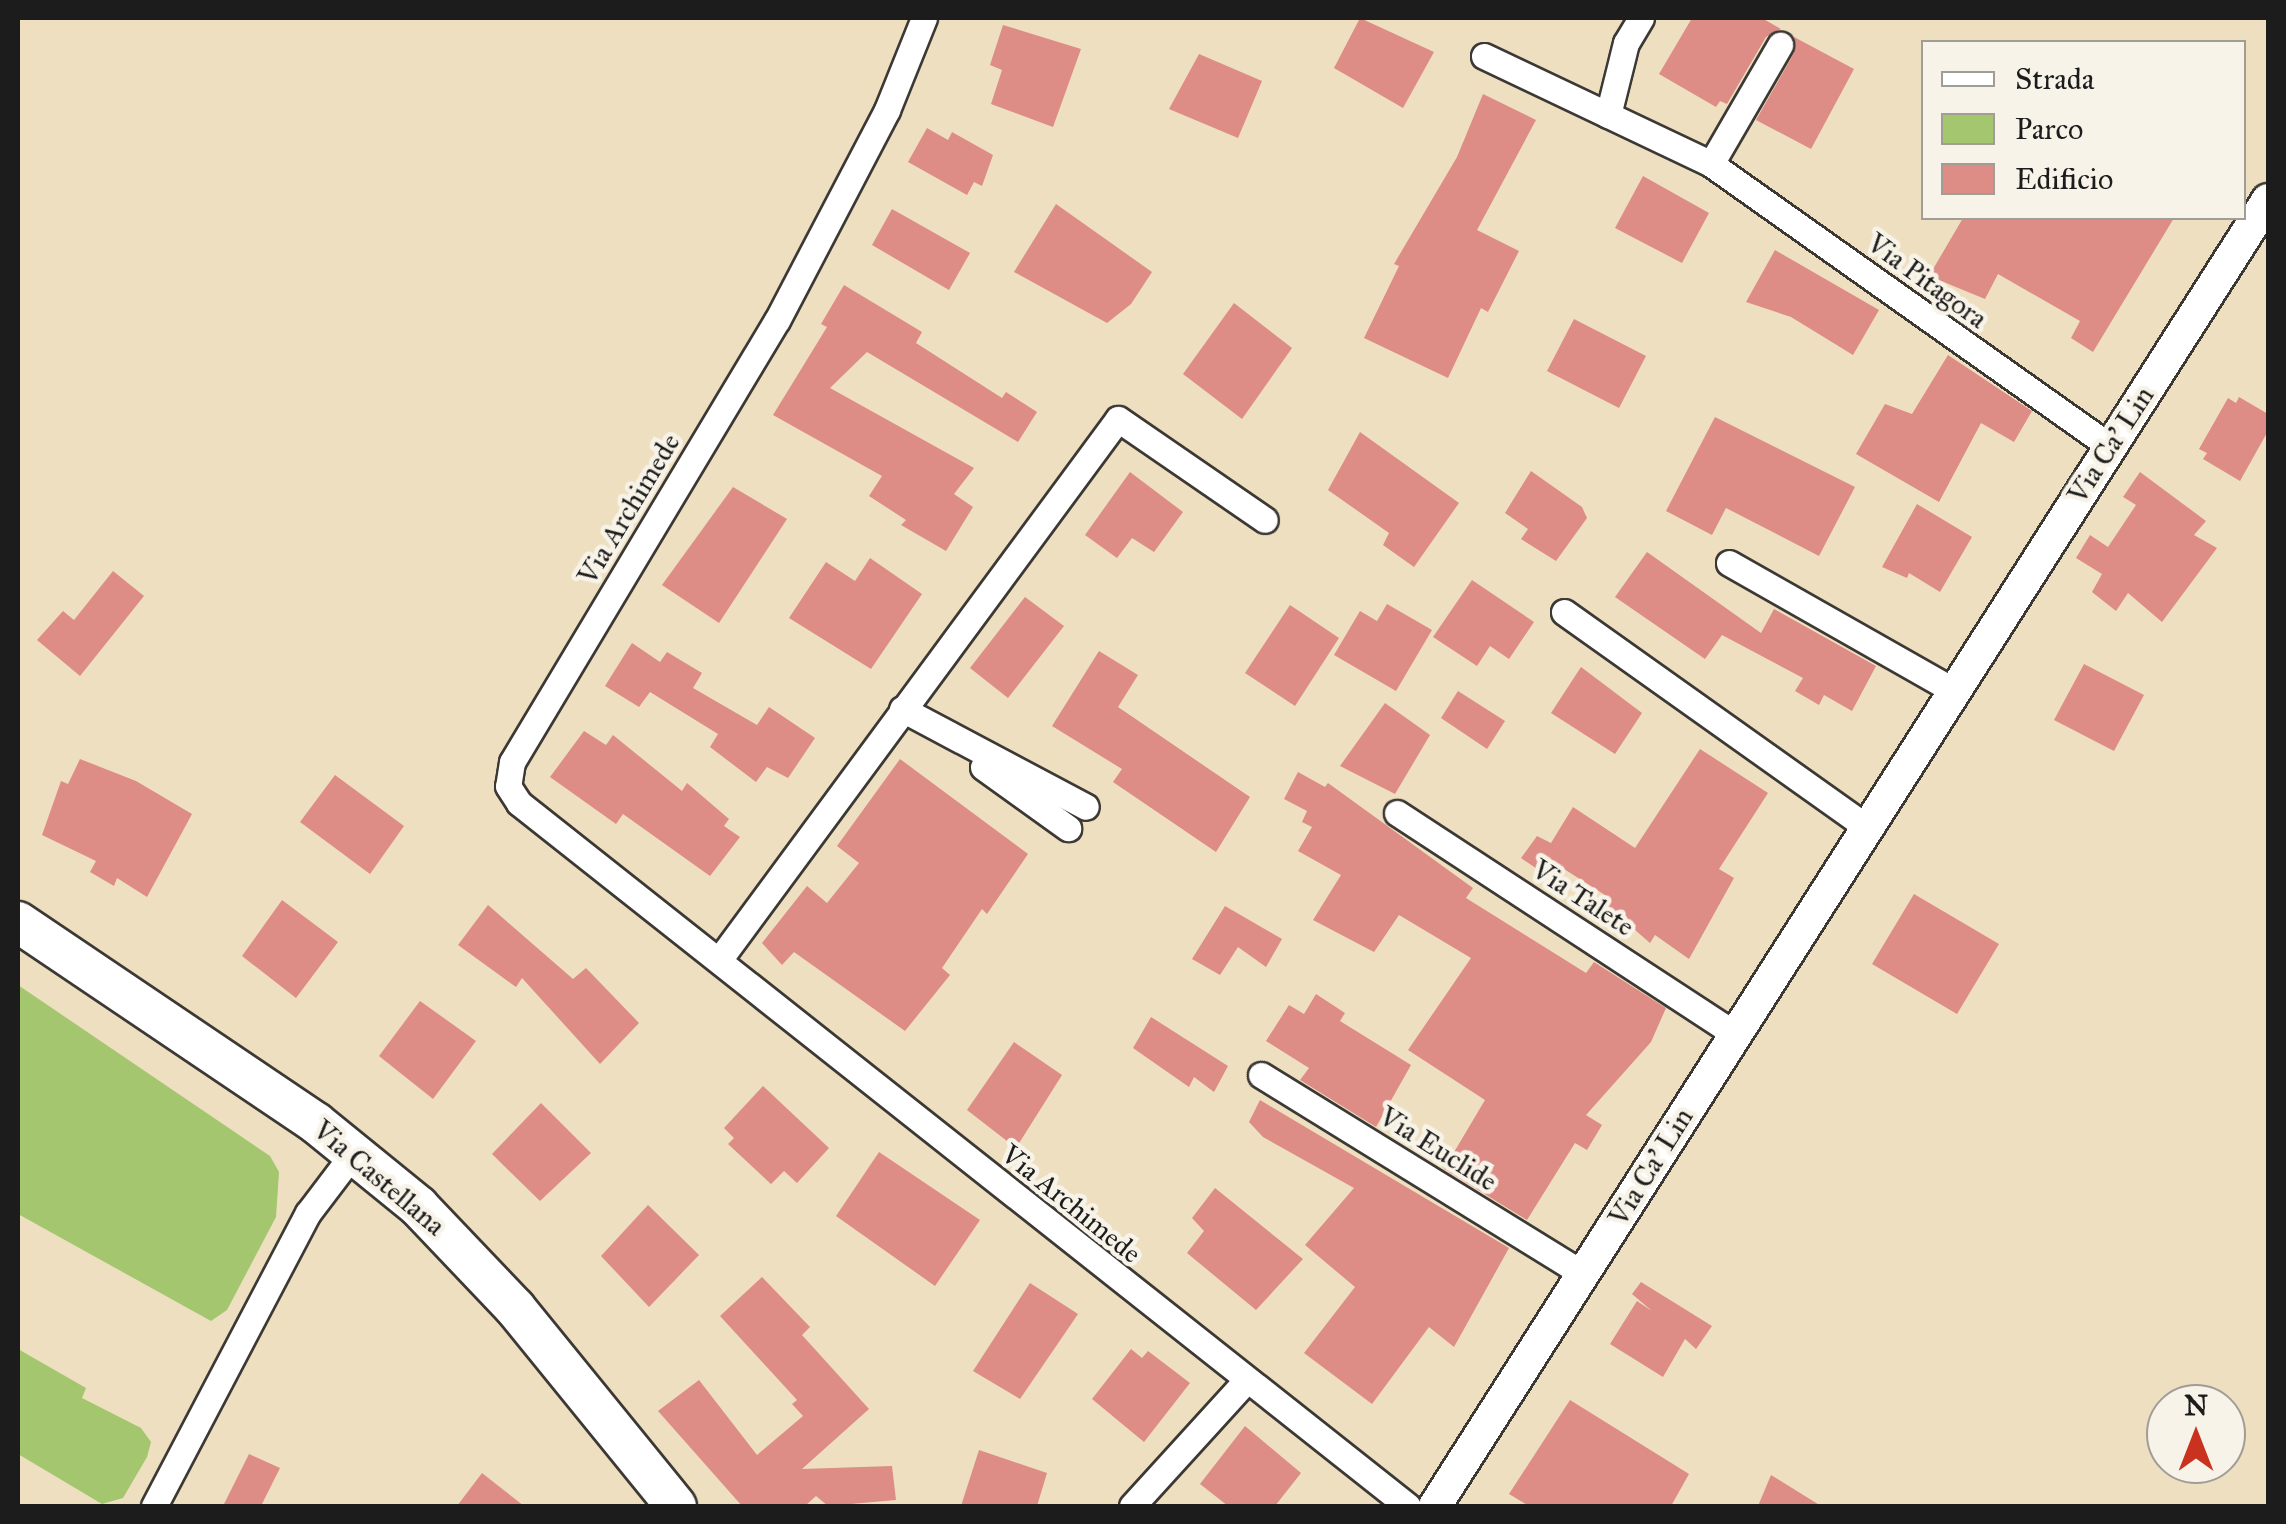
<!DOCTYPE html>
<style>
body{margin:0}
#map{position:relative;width:2286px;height:1524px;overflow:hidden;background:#eedfc0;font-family:"IM FELL Great Primer",serif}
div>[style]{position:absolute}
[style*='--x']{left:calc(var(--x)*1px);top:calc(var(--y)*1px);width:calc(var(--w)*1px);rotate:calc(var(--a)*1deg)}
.green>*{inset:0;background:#a3c66f}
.building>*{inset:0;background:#de8c86}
.roads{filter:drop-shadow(2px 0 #3c3935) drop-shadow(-2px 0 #3c3935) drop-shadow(0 2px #3c3935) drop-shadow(0 -2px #3c3935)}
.minor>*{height:25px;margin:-12.5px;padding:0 12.5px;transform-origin:12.5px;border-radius:12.5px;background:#fff}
.tertiary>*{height:32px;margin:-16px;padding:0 16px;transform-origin:16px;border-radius:16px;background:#fff}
.primary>*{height:40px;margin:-20px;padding:0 20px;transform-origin:20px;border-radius:20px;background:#fff}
span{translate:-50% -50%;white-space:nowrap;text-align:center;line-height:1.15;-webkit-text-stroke:9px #f7f3e8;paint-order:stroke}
.street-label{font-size:28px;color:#1c1c1c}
.frame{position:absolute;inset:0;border:20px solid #1c1c1c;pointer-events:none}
.legend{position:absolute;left:1921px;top:40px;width:325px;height:180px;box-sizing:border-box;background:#f7f3e8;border:2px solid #9f9d96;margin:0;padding:12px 18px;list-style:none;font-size:30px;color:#1c1c1c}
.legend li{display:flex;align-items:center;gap:20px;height:50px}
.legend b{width:50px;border:2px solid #9f9d96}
.north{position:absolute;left:2146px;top:1384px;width:100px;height:100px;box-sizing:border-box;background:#f7f3e8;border:2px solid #9f9d96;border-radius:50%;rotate:0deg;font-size:28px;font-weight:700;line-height:40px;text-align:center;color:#1c1c1c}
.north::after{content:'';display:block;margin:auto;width:35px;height:45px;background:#c8321e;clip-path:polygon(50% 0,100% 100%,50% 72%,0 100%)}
</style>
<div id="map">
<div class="green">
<i style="clip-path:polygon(18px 985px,270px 1156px,279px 1172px,276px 1217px,227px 1310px,211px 1321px,18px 1214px)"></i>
<i style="clip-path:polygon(18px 1349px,86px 1388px,82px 1398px,141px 1428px,151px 1442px,147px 1457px,123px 1498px,102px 1504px,18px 1454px)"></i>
</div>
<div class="building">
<i style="clip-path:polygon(1360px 18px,1434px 52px,1403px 108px,1334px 68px)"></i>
<i style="clip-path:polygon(1692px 18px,1762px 18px,1781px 29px,1766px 37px,1727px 104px,1720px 101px,1716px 107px,1659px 74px)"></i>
<i style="clip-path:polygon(1003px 25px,1081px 49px,1053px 127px,991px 104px,1002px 70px,990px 65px)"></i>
<i style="clip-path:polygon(1794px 37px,1854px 69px,1811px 149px,1756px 120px,1794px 53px)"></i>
<i style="clip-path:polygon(1199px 54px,1262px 81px,1238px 138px,1169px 109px)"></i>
<i style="clip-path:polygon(1483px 94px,1536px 120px,1477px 230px,1519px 251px,1488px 312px,1481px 308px,1448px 378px,1364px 338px,1399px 266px,1394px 264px,1457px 157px)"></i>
<i style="clip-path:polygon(927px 128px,948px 140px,952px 132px,993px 155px,982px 186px,974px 182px,967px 195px,908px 162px)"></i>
<i style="clip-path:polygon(1643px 176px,1709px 213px,1682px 263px,1615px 228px)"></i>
<i style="clip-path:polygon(1056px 204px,1152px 272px,1131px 304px,1107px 323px,1014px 272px)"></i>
<i style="clip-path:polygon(892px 209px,970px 253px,949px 290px,872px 245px)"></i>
<i style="clip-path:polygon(1963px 218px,2174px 218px,2093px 352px,2071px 338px,2080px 321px,1998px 274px,1985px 299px,1929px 276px)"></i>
<i style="clip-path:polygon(1775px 250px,1879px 310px,1853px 355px,1791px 317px,1746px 302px)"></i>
<i style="clip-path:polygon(844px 285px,922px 332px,916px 343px,1002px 398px,1006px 392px,1037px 412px,1018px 442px,867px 352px,830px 388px,974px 468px,954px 494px,973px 507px,946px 551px,901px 525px,906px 520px,869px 496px,882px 476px,773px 415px,827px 327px,821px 324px)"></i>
<i style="clip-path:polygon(1234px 303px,1292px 348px,1242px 419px,1183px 374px)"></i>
<i style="clip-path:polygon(1574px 319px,1646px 356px,1619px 408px,1547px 371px)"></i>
<i style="clip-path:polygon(1948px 355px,2032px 411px,2014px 442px,1981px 423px,1939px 502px,1856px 454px,1885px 404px,1912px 414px)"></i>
<i style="clip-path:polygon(2239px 397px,2268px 414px,2268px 431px,2240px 481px,2203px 459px,2207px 453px,2199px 449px,2228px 398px,2236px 403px)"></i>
<i style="clip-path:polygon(1715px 417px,1855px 487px,1819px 556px,1726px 508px,1712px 535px,1666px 511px)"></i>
<i style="clip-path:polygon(1360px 432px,1459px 503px,1414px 567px,1383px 545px,1389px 533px,1328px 490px)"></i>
<i style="clip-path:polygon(1531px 471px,1582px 507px,1587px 518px,1556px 561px,1521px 539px,1528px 529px,1505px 513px)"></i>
<i style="clip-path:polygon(1130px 472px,1183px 512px,1154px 552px,1132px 538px,1117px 558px,1085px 535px)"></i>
<i style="clip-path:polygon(2140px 472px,2206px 521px,2194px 535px,2217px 548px,2162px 622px,2128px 593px,2116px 611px,2092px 592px,2102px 574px,2076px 558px,2090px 535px,2108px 547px,2136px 505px,2123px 497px)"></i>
<i style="clip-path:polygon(733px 487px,787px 519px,719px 623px,662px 585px)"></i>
<i style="clip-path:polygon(1917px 504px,1972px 537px,1940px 592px,1909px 573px,1907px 578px,1882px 567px)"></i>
<i style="clip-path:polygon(1647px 552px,1761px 633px,1774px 609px,1876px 666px,1852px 711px,1824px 695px,1819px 705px,1795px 691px,1803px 678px,1722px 635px,1705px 659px,1615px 597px)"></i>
<i style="clip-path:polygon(870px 558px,922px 594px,871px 669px,789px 618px,826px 562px,855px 581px)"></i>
<i style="clip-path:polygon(113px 571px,144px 596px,80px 676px,37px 640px,63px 611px,74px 620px)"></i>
<i style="clip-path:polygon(1472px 580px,1534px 622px,1509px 659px,1490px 646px,1477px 666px,1433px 637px)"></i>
<i style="clip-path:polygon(1025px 597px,1064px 626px,1008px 698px,970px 668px)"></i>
<i style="clip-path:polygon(1387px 604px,1432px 630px,1396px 691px,1334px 655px,1360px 611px,1377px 621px)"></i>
<i style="clip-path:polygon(1290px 605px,1339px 638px,1295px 706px,1245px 673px)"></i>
<i style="clip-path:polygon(632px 643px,660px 662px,667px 652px,702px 673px,693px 688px,757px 725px,769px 707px,815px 738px,788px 778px,767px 767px,756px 782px,710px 747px,718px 734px,650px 692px,639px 707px,605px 686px)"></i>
<i style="clip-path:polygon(1099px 651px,1138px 675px,1118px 707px,1250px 797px,1216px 852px,1113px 782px,1122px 769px,1052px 726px)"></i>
<i style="clip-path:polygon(2084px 664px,2144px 695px,2114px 751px,2054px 720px)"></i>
<i style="clip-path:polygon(1581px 667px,1642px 713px,1615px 754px,1551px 713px)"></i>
<i style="clip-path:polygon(1458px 691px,1505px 721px,1487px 749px,1441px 718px)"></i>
<i style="clip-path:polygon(1385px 703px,1430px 735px,1395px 794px,1340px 766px)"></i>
<i style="clip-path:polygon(584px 731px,606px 745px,613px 735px,682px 791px,687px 783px,729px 819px,724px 826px,740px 837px,710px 876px,623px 814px,616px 824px,550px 777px)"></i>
<i style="clip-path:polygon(1700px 749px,1768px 793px,1719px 869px,1734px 878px,1689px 959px,1655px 935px,1650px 943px,1604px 903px,1608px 897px,1564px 869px,1556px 882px,1521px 858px,1537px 836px,1551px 843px,1573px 807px,1635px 848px)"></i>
<i style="clip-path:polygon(80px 759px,136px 781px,192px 814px,147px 897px,117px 878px,114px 886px,90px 872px,96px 861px,42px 835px,61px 781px,68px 784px)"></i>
<i style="clip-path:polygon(900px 759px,1028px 854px,987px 914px,982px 909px,942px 968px,950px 975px,905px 1031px,794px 952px,782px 965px,762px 943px,807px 886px,827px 903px,859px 863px,837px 846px)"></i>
<i style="clip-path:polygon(1298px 772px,1325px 787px,1328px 783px,1473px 888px,1466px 898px,1586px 973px,1594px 962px,1666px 1008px,1651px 1042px,1586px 1115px,1602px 1125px,1587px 1150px,1575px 1143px,1527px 1220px,1444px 1169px,1485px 1100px,1408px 1050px,1471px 958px,1399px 915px,1374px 952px,1313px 920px,1341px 875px,1298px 851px,1312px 827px,1302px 822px,1307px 811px,1284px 799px)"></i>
<i style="clip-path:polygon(335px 775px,404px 826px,370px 874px,300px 822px)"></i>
<i style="clip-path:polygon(1914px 894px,1999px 944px,1957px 1014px,1872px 964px)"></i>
<i style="clip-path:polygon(282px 900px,338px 942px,296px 998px,242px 956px)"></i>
<i style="clip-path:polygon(488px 905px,573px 979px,586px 968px,639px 1023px,600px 1064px,522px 978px,516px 987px,458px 945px)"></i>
<i style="clip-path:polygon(1225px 906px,1282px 939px,1266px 967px,1238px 947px,1220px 975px,1192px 959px)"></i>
<i style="clip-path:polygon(1316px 994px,1345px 1013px,1340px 1021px,1411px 1065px,1376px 1127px,1300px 1080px,1309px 1068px,1266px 1041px,1289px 1005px,1304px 1014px)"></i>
<i style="clip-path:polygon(420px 1001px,476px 1041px,433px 1099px,379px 1056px)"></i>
<i style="clip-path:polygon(1151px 1017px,1228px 1066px,1214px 1092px,1194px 1077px,1189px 1087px,1133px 1048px)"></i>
<i style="clip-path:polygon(1014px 1042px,1062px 1075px,1016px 1148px,967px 1110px)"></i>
<i style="clip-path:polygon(763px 1086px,829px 1148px,797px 1183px,784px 1171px,771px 1184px,728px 1144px,734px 1138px,724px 1128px)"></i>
<i style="clip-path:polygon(1260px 1100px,1509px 1248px,1454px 1347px,1429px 1327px,1372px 1404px,1304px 1353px,1355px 1287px,1305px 1245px,1354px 1188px,1263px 1137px,1249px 1122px)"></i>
<i style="clip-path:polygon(541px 1103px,591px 1153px,540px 1201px,492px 1154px)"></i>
<i style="clip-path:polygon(879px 1152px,980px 1220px,935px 1286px,836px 1216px)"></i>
<i style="clip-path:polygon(1215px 1188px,1303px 1259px,1256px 1310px,1187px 1253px,1204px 1231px,1192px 1218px)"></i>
<i style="clip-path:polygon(648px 1205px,699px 1255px,649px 1307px,601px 1256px)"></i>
<i style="clip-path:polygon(762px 1277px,810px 1327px,802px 1335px,869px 1409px,802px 1469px,892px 1466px,896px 1500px,828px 1506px,816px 1496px,805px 1506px,742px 1506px,658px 1411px,699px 1380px,757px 1455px,803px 1416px,792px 1404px,797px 1400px,720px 1316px)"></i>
<i style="clip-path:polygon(1641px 1282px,1712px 1326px,1696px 1349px,1685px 1339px,1663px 1377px,1610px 1344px,1637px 1301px,1652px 1311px,1632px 1294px)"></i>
<i style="clip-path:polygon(1030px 1283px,1078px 1314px,1020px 1399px,973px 1371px)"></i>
<i style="clip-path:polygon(1131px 1349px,1142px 1358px,1148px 1351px,1190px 1383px,1144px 1442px,1092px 1399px)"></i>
<i style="clip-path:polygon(1570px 1400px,1689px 1474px,1671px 1506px,1529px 1506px,1509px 1494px)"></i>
<i style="clip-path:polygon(1245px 1426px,1301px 1473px,1275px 1506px,1228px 1506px,1200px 1484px)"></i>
<i style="clip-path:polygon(979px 1450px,1047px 1473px,1037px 1506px,961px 1506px)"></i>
<i style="clip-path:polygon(249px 1454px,280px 1468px,261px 1506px,223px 1506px)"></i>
<i style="clip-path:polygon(482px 1473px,524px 1506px,457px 1506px)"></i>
<i style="clip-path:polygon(1771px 1475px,1821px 1506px,1758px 1506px)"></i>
</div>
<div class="roads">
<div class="minor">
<i style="--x:924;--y:18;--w:99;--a:111.9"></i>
<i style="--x:887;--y:110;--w:237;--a:117.6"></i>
<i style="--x:777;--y:320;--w:515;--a:120.94"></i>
<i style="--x:512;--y:762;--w:24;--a:99"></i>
<i style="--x:508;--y:786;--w:20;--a:57"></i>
<i style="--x:519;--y:803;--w:1133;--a:38.34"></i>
<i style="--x:1484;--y:56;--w:251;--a:25.4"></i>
<i style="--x:1711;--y:164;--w:489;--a:35.3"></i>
<i style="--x:1608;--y:115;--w:74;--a:-76"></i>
<i style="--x:1626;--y:43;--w:29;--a:-59"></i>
<i style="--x:1711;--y:164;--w:138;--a:-59.9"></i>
<i style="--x:1729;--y:563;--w:259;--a:29.6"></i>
<i style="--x:1564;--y:612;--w:372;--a:35.4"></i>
<i style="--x:902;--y:709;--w:208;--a:28"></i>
<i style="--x:983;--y:767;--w:105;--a:35.7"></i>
<i style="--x:1397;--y:813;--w:404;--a:33.2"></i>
<i style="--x:719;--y:960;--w:672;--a:-53.59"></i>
<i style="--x:1118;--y:419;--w:178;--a:34.5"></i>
<i style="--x:1261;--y:1075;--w:379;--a:31.7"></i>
<i style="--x:154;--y:1506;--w:331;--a:-62.3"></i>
<i style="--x:308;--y:1213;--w:78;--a:-52.8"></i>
<i style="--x:1132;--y:1506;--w:168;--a:-47.7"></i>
</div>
<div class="tertiary">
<i style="--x:1435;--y:1506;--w:1549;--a:-57.47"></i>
</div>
<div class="primary">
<i style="--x:18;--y:922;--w:359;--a:34"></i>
<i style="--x:316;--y:1123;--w:132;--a:39.1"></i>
<i style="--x:418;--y:1206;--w:141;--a:46.4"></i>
<i style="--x:515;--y:1308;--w:255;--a:50.9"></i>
</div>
</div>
<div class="street-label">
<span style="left:1927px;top:281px;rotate:36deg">Via Pitagora</span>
<span style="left:2111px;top:445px;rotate:-57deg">Via Ca' Lin</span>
<span style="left:629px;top:509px;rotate:-59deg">Via Archimede</span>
<span style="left:1583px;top:898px;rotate:33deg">Via Talete</span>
<span style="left:1438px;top:1149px;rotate:32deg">Via Euclide</span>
<span style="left:1651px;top:1167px;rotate:-58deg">Via Ca' Lin</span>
<span style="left:379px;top:1178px;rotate:40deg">Via Castellana</span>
<span style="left:1071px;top:1204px;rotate:39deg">Via Archimede</span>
</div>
<div class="frame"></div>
<ul class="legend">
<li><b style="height:12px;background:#fff"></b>Strada</li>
<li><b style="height:28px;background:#a3c66f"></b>Parco</li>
<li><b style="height:28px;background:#de8c86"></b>Edificio</li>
</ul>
<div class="north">N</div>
</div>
